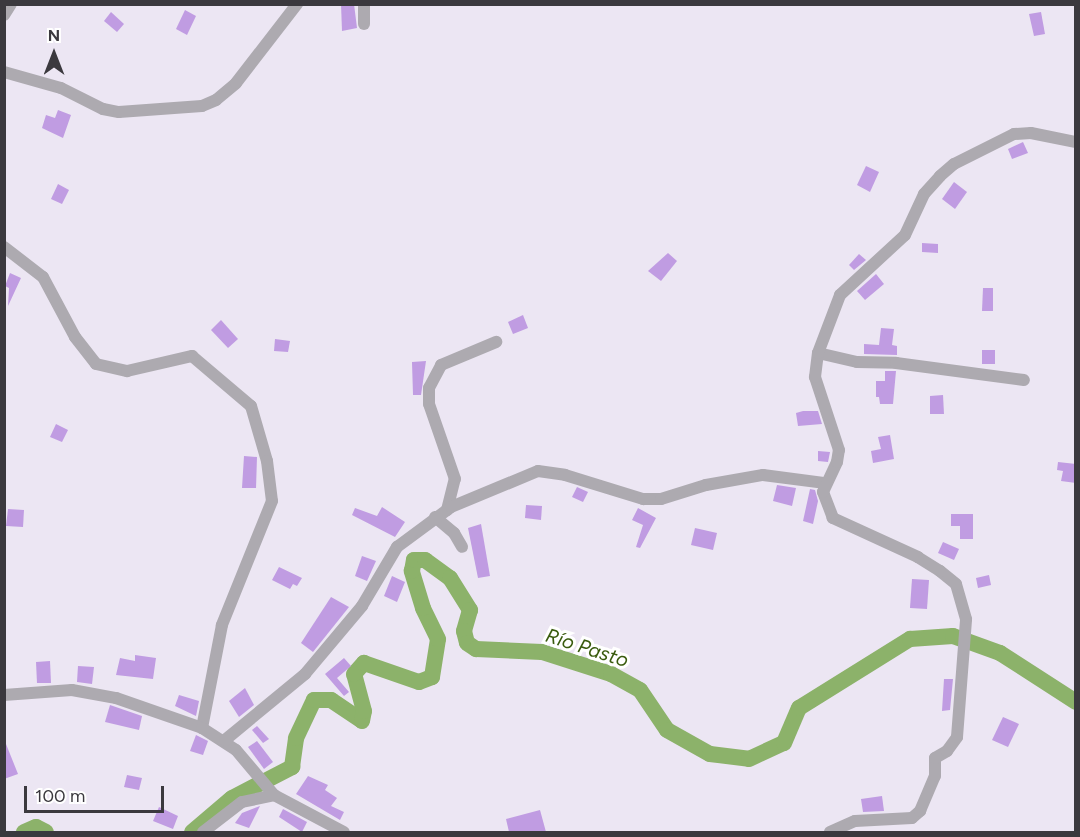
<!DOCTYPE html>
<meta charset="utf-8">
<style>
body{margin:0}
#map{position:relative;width:1080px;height:837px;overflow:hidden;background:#ece6f3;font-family:Figtree,sans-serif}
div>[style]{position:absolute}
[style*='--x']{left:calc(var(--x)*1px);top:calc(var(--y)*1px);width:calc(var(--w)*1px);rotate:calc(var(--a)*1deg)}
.river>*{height:16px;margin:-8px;padding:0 8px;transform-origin:8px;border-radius:8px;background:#8cb26a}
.building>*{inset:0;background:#c09ce2}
.minor>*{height:12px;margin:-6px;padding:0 6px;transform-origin:6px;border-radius:6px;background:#adaab0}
span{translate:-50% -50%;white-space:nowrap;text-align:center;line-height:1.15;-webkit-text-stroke:6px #fff;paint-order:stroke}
.water-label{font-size:20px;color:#395b0e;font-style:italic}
.frame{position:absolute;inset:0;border:6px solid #3b393e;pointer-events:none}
.north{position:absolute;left:24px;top:24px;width:60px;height:60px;-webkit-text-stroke:4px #fff;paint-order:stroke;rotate:0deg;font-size:16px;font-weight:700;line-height:24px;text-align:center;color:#3b393e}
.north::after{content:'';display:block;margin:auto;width:21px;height:27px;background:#3b393e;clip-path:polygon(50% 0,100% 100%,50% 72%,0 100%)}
.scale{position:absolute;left:24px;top:786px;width:140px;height:27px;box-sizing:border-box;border:3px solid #3b393e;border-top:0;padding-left:8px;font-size:18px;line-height:21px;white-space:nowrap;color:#3b393e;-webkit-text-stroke:4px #fff;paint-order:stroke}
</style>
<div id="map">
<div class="river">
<i style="--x:24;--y:832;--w:13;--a:-23"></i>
<i style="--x:36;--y:827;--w:11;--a:27"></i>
<i style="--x:192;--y:832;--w:52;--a:-40.4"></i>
<i style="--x:232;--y:798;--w:68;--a:-27.3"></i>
<i style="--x:292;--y:767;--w:29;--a:-82"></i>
<i style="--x:296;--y:738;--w:42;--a:-64.7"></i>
<i style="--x:314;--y:700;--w:17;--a:0"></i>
<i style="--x:331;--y:700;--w:37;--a:34"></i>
<i style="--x:362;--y:721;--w:10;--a:-79"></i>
<i style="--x:364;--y:711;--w:38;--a:-105"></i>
<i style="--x:354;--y:674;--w:15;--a:-48"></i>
<i style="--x:364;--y:663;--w:58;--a:19.1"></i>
<i style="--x:419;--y:682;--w:14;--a:-21"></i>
<i style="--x:432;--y:677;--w:38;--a:-81"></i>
<i style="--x:438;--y:639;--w:34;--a:-116"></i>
<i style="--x:423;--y:608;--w:39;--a:-107"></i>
<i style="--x:412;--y:571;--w:11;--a:-80"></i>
<i style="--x:414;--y:560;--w:11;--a:0"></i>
<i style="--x:425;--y:560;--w:31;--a:36"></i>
<i style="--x:450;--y:578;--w:38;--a:58"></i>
<i style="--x:470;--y:610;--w:22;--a:106"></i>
<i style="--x:464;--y:631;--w:12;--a:76"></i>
<i style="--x:467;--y:643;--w:11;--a:34"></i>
<i style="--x:476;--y:649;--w:66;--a:2.6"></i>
<i style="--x:542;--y:652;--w:72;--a:17.7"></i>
<i style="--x:611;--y:674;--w:33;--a:29"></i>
<i style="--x:640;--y:690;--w:48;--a:56"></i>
<i style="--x:667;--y:730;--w:49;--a:29.2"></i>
<i style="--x:710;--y:754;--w:39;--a:7"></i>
<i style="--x:749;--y:759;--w:38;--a:-25"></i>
<i style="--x:784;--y:743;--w:38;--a:-67"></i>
<i style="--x:799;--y:708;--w:131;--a:-31.9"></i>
<i style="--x:910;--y:639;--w:43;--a:-4"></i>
<i style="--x:953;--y:636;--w:50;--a:19.9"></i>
<i style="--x:1000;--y:653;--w:90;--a:32.8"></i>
</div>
<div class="building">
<i style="clip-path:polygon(341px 4px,354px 4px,357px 28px,342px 31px)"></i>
<i style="clip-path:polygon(185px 10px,196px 16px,187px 35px,176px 29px)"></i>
<i style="clip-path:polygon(111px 12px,124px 24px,117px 32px,104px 21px)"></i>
<i style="clip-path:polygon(1041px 12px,1045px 34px,1034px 36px,1029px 14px)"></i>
<i style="clip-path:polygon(58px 110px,71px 115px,63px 138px,42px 128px,46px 115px,55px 118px)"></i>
<i style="clip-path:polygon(1023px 142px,1028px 153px,1012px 159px,1008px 149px)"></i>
<i style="clip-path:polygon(866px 166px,879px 172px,870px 192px,857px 185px)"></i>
<i style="clip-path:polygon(954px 182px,967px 192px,955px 209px,942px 199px)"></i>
<i style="clip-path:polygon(58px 184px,69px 190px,62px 204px,51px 199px)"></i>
<i style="clip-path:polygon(922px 243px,938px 244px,938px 253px,922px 252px)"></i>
<i style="clip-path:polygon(668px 253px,677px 261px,661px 281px,648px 271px)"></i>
<i style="clip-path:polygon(859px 254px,866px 260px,854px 270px,849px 265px)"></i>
<i style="clip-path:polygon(10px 273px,21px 278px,8px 306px,9px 288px,5px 286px)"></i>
<i style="clip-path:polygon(876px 274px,884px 284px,865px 300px,857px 291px)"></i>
<i style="clip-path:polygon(983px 288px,993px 288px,993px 311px,982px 311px)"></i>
<i style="clip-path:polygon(523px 315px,528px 328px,513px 334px,508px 322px)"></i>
<i style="clip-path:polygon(221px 320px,238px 339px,228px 348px,211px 330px)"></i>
<i style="clip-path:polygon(881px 328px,894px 329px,892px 345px,897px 346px,897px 355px,864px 354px,864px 344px,879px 345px)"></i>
<i style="clip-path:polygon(275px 339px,290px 341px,288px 352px,274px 351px)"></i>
<i style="clip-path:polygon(982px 350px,995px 350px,995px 364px,982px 364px)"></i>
<i style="clip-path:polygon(426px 361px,421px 395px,413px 395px,412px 362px)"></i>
<i style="clip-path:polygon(885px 371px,896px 371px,893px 404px,880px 404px,879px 397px,876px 397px,876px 381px,885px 381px)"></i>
<i style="clip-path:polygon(943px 395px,944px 414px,930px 414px,930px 396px)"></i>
<i style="clip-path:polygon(803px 411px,818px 411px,822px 424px,798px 426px,796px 413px)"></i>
<i style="clip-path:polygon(56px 424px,68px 430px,62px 442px,50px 437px)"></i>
<i style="clip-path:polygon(890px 435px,894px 459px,873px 463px,871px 451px,881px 449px,878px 437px)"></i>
<i style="clip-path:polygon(818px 451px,830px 452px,828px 462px,818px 461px)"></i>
<i style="clip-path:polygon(244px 456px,257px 457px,256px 488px,242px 488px)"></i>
<i style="clip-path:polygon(1058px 462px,1076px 464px,1076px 483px,1061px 481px,1063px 471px,1057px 470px)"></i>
<i style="clip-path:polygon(777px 485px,796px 488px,792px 506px,773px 501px)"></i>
<i style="clip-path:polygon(577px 487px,588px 492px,583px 502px,572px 497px)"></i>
<i style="clip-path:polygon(810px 489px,815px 490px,818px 501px,813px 524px,803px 521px)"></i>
<i style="clip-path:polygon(526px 505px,542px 506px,541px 520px,525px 518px)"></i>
<i style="clip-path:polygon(382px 507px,405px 522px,395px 537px,352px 515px,355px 508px,377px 516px)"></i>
<i style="clip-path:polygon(638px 508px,656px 518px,640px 548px,636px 547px,643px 525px,632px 520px)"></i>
<i style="clip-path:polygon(8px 509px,24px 510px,23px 527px,6px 526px)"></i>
<i style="clip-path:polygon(951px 514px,973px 514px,973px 539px,960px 539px,960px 526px,951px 526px)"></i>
<i style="clip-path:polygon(481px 524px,490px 576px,478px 578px,468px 528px)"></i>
<i style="clip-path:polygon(695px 528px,717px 533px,713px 550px,691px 545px)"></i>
<i style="clip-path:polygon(943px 542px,959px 549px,954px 560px,938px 553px)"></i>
<i style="clip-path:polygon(362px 556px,376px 561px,367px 581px,355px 576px)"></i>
<i style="clip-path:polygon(279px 567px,302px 578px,297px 586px,293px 584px,290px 589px,272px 580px)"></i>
<i style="clip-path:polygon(989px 575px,991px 585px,978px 588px,976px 578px)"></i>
<i style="clip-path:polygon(392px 576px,405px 582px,397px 602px,384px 596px)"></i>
<i style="clip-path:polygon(912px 579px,929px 580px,927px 609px,910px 608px)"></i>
<i style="clip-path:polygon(331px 597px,349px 607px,313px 652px,301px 643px)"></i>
<i style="clip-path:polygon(135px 655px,156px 658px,153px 679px,116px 675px,120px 658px,135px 661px)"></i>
<i style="clip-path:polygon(344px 658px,351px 666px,337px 678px,349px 692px,344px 696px,325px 674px)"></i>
<i style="clip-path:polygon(50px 661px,51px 683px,37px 683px,36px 662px)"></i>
<i style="clip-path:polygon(78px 666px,94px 667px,92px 684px,77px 682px)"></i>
<i style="clip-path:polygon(944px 679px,953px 679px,950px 710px,942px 711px)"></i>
<i style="clip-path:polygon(245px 688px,254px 705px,239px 717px,229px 701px)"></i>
<i style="clip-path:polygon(179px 695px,199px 701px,196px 716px,175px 706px)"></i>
<i style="clip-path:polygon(110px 705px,142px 716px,139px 730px,105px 722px)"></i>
<i style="clip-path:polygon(1003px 717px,1019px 724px,1008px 747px,992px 740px)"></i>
<i style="clip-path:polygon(257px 726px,269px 739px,263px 743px,252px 730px)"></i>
<i style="clip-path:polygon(196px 735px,208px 741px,203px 755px,190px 751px)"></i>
<i style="clip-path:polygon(4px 739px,18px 774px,4px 779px)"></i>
<i style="clip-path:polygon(257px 741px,273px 762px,264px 769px,248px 747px)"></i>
<i style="clip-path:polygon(127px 775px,142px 778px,139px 790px,124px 787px)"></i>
<i style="clip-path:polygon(308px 776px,328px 785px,325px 790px,337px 798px,331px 806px,344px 812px,340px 820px,296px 794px)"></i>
<i style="clip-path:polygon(882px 796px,884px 811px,863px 812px,861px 799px)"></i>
<i style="clip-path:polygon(260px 806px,249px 828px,235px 823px,242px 813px)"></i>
<i style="clip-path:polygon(159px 807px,178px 816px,173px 829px,153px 821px)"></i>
<i style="clip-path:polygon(283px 809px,307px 822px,302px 832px,279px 817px)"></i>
<i style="clip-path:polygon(540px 810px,546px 832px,509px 832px,506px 819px)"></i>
</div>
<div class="minor">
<i style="--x:4;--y:15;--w:13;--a:-58"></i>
<i style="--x:364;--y:24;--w:20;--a:-90"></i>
<i style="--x:4;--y:72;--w:59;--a:15.7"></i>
<i style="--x:61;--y:88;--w:47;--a:26.6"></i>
<i style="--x:103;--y:109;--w:16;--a:11"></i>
<i style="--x:119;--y:112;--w:83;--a:-4.1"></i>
<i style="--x:202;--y:106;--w:15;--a:-23"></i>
<i style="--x:216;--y:100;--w:26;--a:-40"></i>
<i style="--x:236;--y:83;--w:100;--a:-52.3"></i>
<i style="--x:4;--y:247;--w:49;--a:37.6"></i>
<i style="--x:43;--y:277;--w:68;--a:61.9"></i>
<i style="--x:75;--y:337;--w:34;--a:52"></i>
<i style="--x:96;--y:364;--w:32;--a:13"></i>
<i style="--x:127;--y:371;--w:67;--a:-13"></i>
<i style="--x:192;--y:356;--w:77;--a:40.3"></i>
<i style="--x:251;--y:406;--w:57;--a:73.8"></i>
<i style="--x:267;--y:461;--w:40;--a:82.9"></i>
<i style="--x:272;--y:501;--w:134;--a:112"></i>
<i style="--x:222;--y:625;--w:105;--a:101"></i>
<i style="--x:818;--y:353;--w:40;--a:13"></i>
<i style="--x:857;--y:362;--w:39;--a:1"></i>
<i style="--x:896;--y:363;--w:129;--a:7.6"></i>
<i style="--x:447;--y:510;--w:32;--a:-76"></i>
<i style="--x:455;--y:479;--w:79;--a:-109.1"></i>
<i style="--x:429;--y:404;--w:16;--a:-90"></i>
<i style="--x:429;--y:388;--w:26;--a:-62"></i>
<i style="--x:441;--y:365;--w:60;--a:-22.7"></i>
<i style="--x:435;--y:517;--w:25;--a:40"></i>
<i style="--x:454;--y:533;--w:16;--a:60"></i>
<i style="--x:4;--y:695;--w:68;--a:-4.2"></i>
<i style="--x:72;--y:690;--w:45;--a:10.3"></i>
<i style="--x:116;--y:698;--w:91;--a:19.2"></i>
<i style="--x:202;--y:728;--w:40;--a:32.9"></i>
<i style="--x:236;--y:750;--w:59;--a:49.8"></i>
<i style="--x:274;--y:795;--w:79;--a:27.9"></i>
<i style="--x:225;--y:740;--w:104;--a:-39.5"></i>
<i style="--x:305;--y:674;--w:89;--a:-50"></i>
<i style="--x:362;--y:606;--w:69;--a:-59.3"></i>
<i style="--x:397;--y:547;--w:67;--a:-36.5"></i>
<i style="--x:451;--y:507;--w:94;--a:-22.5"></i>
<i style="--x:538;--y:471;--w:27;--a:8"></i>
<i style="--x:565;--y:475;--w:82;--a:17.1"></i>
<i style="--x:643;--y:499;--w:18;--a:0"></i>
<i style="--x:661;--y:499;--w:47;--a:-17.3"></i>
<i style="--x:706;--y:485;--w:58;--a:-10"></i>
<i style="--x:763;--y:475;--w:63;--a:7.4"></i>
<i style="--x:203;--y:832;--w:49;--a:-37.6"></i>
<i style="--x:242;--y:802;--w:33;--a:-12"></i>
<i style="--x:830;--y:832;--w:27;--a:-24"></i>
<i style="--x:855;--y:821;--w:57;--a:-3"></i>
<i style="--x:912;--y:818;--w:11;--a:-41"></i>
<i style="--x:920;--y:811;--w:38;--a:-67"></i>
<i style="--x:935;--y:776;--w:18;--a:-90"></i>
<i style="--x:935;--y:758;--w:14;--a:-30"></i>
<i style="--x:947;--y:751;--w:17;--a:-54"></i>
<i style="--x:957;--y:737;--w:118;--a:-85.6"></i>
<i style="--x:966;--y:619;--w:36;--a:-106"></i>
<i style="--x:956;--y:584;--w:21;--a:-141"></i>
<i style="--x:940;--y:571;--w:26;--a:-148"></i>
<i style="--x:918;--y:557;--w:94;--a:-155.4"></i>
<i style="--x:833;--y:518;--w:28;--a:-111"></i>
<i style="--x:823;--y:492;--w:33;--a:-65"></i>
<i style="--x:837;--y:462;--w:12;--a:-81"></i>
<i style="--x:839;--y:450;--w:77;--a:-108.2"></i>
<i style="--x:815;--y:377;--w:24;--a:-83"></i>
<i style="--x:818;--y:353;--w:62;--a:-69.2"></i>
<i style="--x:840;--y:295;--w:88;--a:-42.7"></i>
<i style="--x:905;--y:235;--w:45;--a:-65.1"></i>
<i style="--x:924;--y:194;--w:24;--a:-48"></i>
<i style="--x:940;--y:176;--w:18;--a:-41"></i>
<i style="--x:954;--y:164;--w:67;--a:-26.6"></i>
<i style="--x:1014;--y:134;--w:17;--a:-3"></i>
<i style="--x:1031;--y:133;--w:46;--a:11.3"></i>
</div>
<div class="water-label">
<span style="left:587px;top:648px;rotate:18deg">Río Pasto</span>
</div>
<div class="frame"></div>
<div class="north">N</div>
<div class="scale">100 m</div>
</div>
